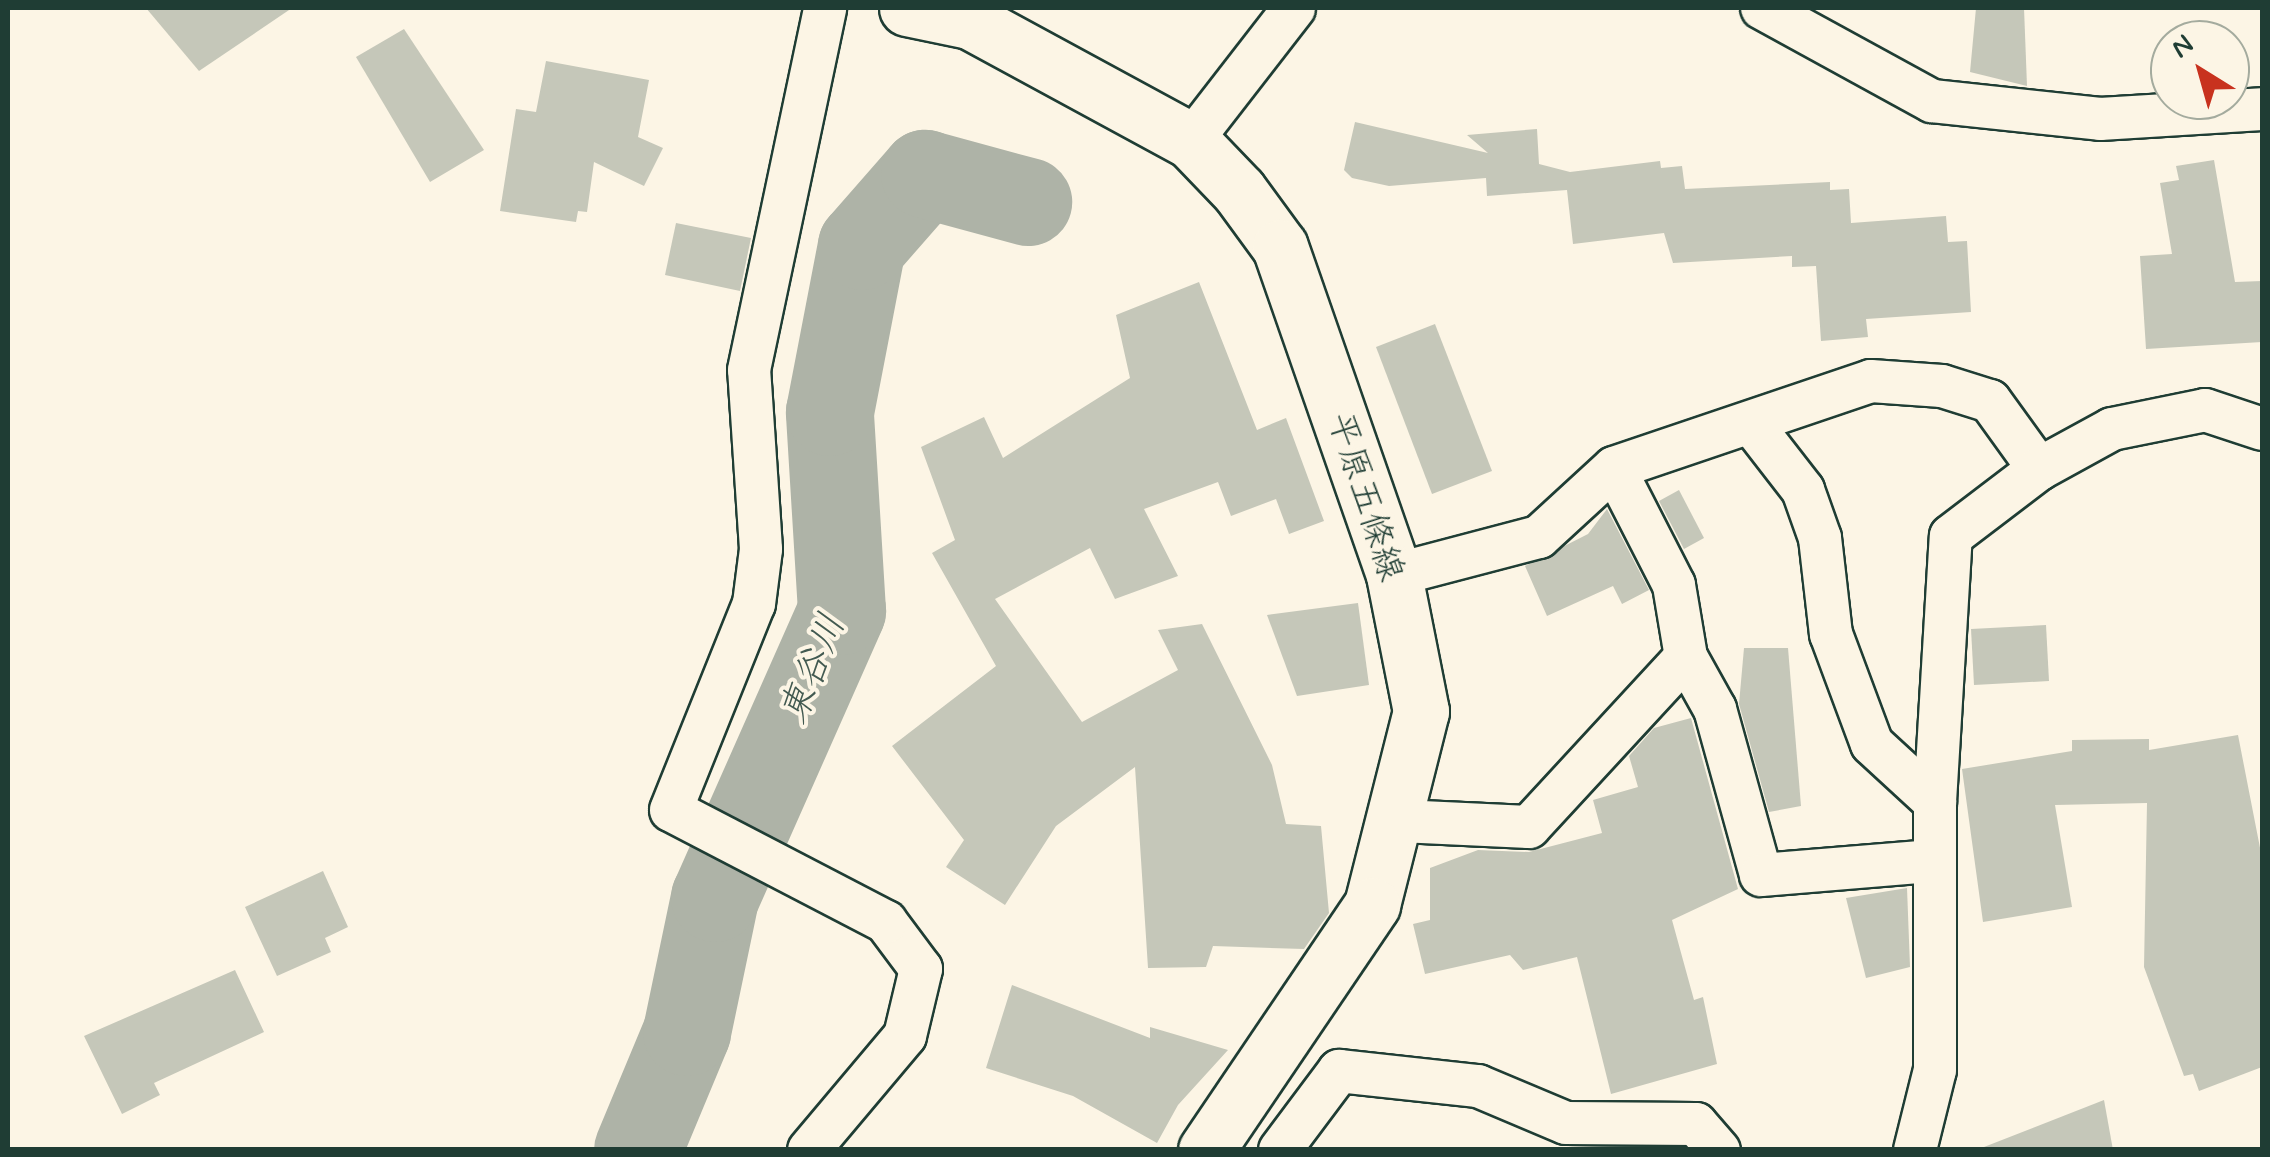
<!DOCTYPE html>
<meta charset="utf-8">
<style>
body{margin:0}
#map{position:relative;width:2270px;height:1157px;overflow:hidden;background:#fcf5e5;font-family:Mynerve,"Klee One",sans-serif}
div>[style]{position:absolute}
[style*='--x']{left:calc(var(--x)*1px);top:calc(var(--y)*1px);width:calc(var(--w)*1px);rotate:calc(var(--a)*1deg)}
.river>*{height:88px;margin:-44px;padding:0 44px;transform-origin:44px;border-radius:44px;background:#aeb3a7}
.building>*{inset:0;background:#c5c7b9}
.roads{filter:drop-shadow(2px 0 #1f3d34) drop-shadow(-2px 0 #1f3d34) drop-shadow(0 2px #1f3d34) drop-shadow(0 -2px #1f3d34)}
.minor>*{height:42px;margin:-21px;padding:0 21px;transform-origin:21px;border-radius:21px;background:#fcf5e5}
.secondary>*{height:55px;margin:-27.5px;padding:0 27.5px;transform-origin:27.5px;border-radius:27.5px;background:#fcf5e5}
span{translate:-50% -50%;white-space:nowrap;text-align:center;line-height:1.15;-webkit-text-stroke:8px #fcf5e5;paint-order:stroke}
.street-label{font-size:35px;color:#1f3d34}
.water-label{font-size:38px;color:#435a51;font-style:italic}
.frame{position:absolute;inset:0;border:10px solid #1f3d34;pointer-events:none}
.north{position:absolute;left:2150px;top:20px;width:100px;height:100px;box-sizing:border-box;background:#fcf5e5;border:2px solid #a4ab9e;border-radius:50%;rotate:323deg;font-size:28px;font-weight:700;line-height:40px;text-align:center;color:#1f3d34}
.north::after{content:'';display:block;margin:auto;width:35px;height:45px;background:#c8321e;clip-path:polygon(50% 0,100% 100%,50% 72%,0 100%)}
</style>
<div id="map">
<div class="river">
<i style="--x:638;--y:1150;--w:128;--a:-67.4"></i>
<i style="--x:687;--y:1032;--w:137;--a:-78.2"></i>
<i style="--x:715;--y:898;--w:314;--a:-66.1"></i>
<i style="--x:842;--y:611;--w:199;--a:-93.5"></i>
<i style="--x:830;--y:412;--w:169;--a:-79.1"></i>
<i style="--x:862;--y:246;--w:96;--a:-48.8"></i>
<i style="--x:925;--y:174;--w:107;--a:15.2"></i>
</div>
<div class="building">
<i style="clip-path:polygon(146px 8px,292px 8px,199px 71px)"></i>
<i style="clip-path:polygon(1976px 8px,2024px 8px,2027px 86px,1970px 72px)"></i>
<i style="clip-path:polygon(404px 29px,484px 150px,430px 182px,356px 57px)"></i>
<i style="clip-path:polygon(546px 61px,649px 80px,638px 137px,663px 148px,644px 186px,594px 162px,587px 212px,578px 211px,576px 222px,500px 211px,516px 109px,536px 112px)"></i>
<i style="clip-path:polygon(1355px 122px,1488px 153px,1467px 135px,1537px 129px,1539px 164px,1570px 172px,1660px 161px,1661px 168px,1682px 166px,1685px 189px,1830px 182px,1830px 190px,1849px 189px,1851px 223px,1946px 216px,1948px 242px,1967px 241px,1971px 312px,1866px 319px,1868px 337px,1821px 341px,1816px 266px,1792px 267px,1792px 256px,1673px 263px,1664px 233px,1573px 244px,1567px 190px,1487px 196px,1486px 178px,1389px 186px,1352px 178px,1344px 170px)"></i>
<i style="clip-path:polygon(2214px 160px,2235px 282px,2262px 281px,2262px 342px,2146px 349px,2140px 256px,2172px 254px,2160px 183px,2179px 180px,2176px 166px)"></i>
<i style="clip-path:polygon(676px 223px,751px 238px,740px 291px,665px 275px)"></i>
<i style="clip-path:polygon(1199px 282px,1257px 430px,1286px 418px,1324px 521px,1289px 534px,1276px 499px,1231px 516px,1218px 482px,1144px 509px,1178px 576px,1115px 599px,1090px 548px,995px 599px,1082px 722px,1178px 670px,1158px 630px,1202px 624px,1272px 765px,1286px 824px,1321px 826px,1329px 913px,1304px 949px,1213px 946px,1206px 967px,1148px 968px,1135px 767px,1056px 826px,1005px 905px,946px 867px,964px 840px,892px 746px,996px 666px,932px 553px,955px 540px,921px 447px,984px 417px,1003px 458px,1130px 378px,1116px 315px)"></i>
<i style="clip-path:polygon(1435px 324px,1492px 471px,1432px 494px,1376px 347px)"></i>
<i style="clip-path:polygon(1679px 490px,1704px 538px,1684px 549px,1659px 501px)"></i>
<i style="clip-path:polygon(1607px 509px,1649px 590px,1622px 604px,1613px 586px,1547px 616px,1525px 566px,1588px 534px)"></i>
<i style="clip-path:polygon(1358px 603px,1369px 685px,1297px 696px,1267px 615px)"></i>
<i style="clip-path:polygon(2046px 625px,2049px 681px,1974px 685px,1971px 629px)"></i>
<i style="clip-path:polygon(1744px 648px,1788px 648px,1801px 806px,1769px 812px,1739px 704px)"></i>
<i style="clip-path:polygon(1691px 718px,1738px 889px,1672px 920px,1694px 1000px,1703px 997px,1717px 1064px,1611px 1094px,1577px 957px,1523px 970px,1510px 955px,1425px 974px,1413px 924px,1430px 920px,1430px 868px,1478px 850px,1529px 852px,1602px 833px,1593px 800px,1638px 787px,1629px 756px,1654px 728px)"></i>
<i style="clip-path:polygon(2238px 735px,2262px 858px,2262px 1067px,2199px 1091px,2193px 1074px,2184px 1076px,2144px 967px,2147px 803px,2055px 805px,2072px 907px,1983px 922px,1962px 769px,2072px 751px,2072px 740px,2149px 739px,2149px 750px)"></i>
<i style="clip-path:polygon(323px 871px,348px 927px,325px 938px,331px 952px,277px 976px,245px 907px)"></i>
<i style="clip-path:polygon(1907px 888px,1910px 967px,1866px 978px,1846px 898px)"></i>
<i style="clip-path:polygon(235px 970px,264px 1032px,154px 1083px,160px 1095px,122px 1114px,84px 1036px)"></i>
<i style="clip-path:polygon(1012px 985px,1150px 1038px,1150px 1027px,1228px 1050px,1178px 1105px,1157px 1143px,1073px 1096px,986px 1068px)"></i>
<i style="clip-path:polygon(2104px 1100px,2113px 1150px,1985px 1150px,1984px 1147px)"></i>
</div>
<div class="roads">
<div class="minor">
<i style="--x:1762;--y:8;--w:194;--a:28.7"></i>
<i style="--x:1932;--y:101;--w:169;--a:6.1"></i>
<i style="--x:2100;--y:119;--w:162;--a:-3.5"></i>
<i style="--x:1191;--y:141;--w:168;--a:-52.2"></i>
<i style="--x:1751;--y:423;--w:85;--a:52.2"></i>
<i style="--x:1803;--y:490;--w:51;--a:70.5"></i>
<i style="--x:1820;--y:538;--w:97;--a:83.5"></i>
<i style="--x:1831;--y:634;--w:117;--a:69.6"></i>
<i style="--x:1872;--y:744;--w:86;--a:42.6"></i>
<i style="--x:1394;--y:575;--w:150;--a:-14.7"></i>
<i style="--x:1539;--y:537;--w:102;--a:-42.6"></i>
<i style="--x:1614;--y:468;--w:271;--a:-18.7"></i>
<i style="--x:1871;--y:381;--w:71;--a:4"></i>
<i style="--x:1942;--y:386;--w:50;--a:17.4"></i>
<i style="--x:1990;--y:401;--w:84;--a:54.2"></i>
<i style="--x:1686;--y:657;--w:60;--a:60.9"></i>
<i style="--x:1715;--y:709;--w:172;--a:74.5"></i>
<i style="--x:1761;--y:875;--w:173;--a:-4.7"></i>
<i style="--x:1400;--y:821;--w:129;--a:2.7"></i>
<i style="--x:1529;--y:827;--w:231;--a:-47.3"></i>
<i style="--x:1686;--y:657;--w:73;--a:-99.5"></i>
<i style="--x:1674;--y:585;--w:131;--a:-117.1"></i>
<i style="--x:809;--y:1150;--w:149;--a:-49.9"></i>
<i style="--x:905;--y:1036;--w:69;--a:-76.6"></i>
<i style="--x:921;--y:969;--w:59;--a:-126.7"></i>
<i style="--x:886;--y:922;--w:242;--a:-152.5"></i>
<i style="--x:671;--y:810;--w:222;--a:-68.1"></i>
<i style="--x:754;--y:604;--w:55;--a:-82.7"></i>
<i style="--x:761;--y:549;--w:179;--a:-93.8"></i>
<i style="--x:749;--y:370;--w:370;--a:-78.1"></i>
<i style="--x:1280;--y:1150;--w:99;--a:-53.2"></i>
<i style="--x:1339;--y:1071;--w:140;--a:6.2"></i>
<i style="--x:1478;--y:1086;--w:95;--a:22.8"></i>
<i style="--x:1566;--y:1123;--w:130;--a:0.4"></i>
<i style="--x:1696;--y:1124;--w:35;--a:49"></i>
<i style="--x:1915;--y:1150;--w:82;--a:-76"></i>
<i style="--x:1935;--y:1070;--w:268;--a:-90"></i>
<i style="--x:1935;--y:802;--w:266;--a:-86.6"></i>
<i style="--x:1951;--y:536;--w:111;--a:-37.3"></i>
<i style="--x:2039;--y:469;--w:83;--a:-28.7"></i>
<i style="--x:2112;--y:429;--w:95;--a:-11.5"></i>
<i style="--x:2205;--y:410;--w:60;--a:18.4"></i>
</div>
<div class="secondary">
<i style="--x:907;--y:8;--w:64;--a:11.7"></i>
<i style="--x:970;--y:21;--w:251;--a:28.5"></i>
<i style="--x:1191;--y:141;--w:69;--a:46.2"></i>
<i style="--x:1239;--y:191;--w:69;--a:53.8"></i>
<i style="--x:1280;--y:247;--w:347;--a:70.8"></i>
<i style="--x:1394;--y:575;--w:139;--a:78.8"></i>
<i style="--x:1421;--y:711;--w:200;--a:104.2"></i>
<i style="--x:1372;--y:905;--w:296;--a:124.1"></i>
</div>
</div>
<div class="street-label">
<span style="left:1365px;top:497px;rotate:72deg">平原五條線</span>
</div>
<div class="water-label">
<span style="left:814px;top:669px;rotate:-68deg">東谷川</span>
</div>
<div class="frame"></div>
<div class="north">N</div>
</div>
